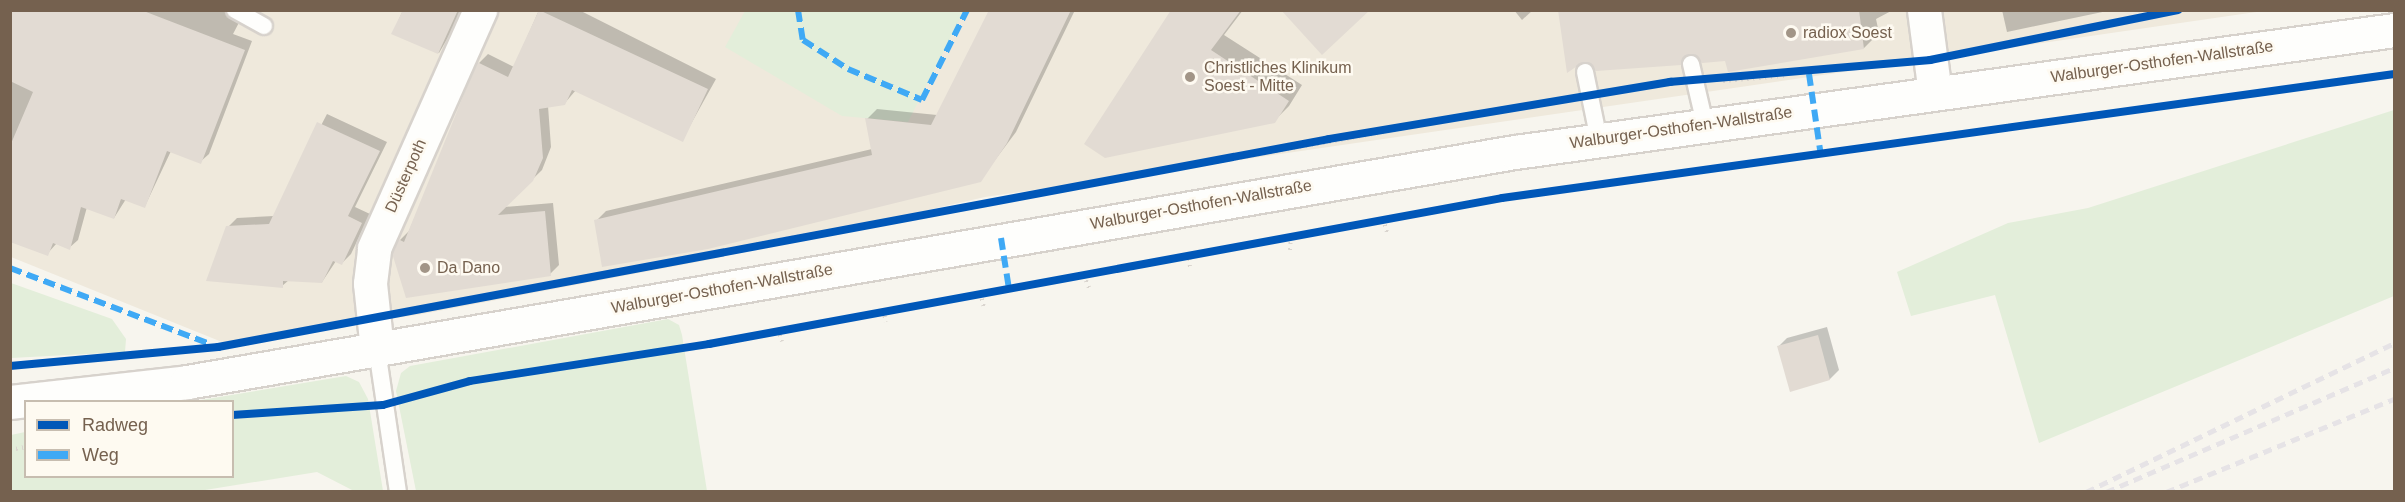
<!DOCTYPE html>
<meta charset="utf-8">
<style>
body{margin:0}
#map{position:relative;width:2405px;height:502px;overflow:hidden;background:#f7f5ee;font-family:Helvetica,sans-serif}
div>[style]{position:absolute}
[style*='--x']{left:calc(var(--x)*1px);top:calc(var(--y)*1px);width:calc(var(--w)*1px);rotate:calc(var(--a)*1deg)}
.residential>*{inset:0;background:#efe9dc}
.green>*{inset:0;background:#e3eeda}
.shadow>*{inset:0;background:#0003}
.building>*{inset:0;background:#e2dbd3}
.path>*{height:4px;margin-top:-2px;transform-origin:0;background:repeating-linear-gradient(90deg,#dad5cf 0 1.5px,transparent 0 6px)}
.roads{filter:drop-shadow(2px 0 #d7d2cc) drop-shadow(-2px 0 #d7d2cc) drop-shadow(0 2px #d7d2cc) drop-shadow(0 -2px #d7d2cc)}
.lane>*{height:16px;margin:-8px;padding:0 8px;transform-origin:8px;border-radius:8px;background:#fefefc}
.street>*{height:33px;margin:-16.5px;padding:0 16.5px;transform-origin:16.5px;border-radius:16.5px;background:#fefefc}
.secondary>*{height:33px;margin:-16.5px;padding:0 16.5px;transform-origin:16.5px;border-radius:16.5px;background:#fefefc}
.rail>*{height:4.5px;margin-top:-2.25px;transform-origin:0;background:repeating-linear-gradient(90deg,#e6e3e6 0 9px,transparent 0 15px)}
.quiet>*{height:6px;margin-top:-3px;transform-origin:0;background:repeating-linear-gradient(90deg,#3fa9f5 0 12px,transparent 0 18px)}
.cycleway>*{height:8px;margin:-4px;padding:0 4px;transform-origin:4px;border-radius:4px;background:#0057b8}
.dots>*{width:16px;height:16px;translate:-50% -50%;box-sizing:border-box;border:3px solid #fefaf1;border-radius:50%}
span{translate:-50% -50%;white-space:nowrap;text-align:center;line-height:1.15;-webkit-text-stroke:5px #fefaf1;paint-order:stroke}
.poi-label{font-size:16px;color:#75614f}
.left{translate:0 -50%;text-align:left}
.street-label{font-size:16px;color:#75614f}
.frame{position:absolute;inset:0;border:12px solid #75614f;pointer-events:none}
.legend{position:absolute;left:24px;top:400px;width:210px;height:78px;box-sizing:border-box;background:#fefaf1;border:2px solid #c7bdb0;margin:0;padding:8px 10px;list-style:none;font-size:18px;color:#75614f}
.legend li{display:flex;align-items:center;gap:12px;height:30px}
.legend b{width:30px;border:2px solid #c7bdb0}
</style>
<div id="map">
<div class="residential">
<i style="clip-path:polygon(10px 11px,2263px 11px,985px 197px,708px 260px,417px 315px,222px 342px,11px 257px)"></i>
</div>
<div class="green">
<i style="clip-path:polygon(745px 11px,964px 11px,908px 122px,842px 116px,725px 47px)"></i>
<i style="clip-path:polygon(2394px 110px,2394px 296px,2039px 443px,1995px 295px,1911px 316px,1897px 272px,2008px 223px,2088px 208px)"></i>
<i style="clip-path:polygon(11px 283px,112px 319px,126px 339px,125px 352px,11px 358px)"></i>
<i style="clip-path:polygon(668px 319px,679px 325px,682px 335px,707px 491px,416px 491px,396px 391px,401px 373px,410px 366px)"></i>
<i style="clip-path:polygon(346px 376px,359px 382px,368px 399px,383px 491px,354px 491px,317px 472px,199px 491px,11px 491px,11px 435px,25px 432px,26px 476px,232px 476px,232px 402px,195px 401px)"></i>
</div>
<div class="shadow">
<i style="clip-path:polygon(10px 10px,240px 10px,244px 13px,233px 34px,252px 41px,209px 154px,200px 162px,171px 151px,145px 206px,126px 199px,114px 218px,87px 207px,78px 240px,69px 248px,57px 243px,47px 254px,10px 240px)"></i>
<i style="clip-path:polygon(403px 10px,464px 10px,439px 53px,393px 33px)"></i>
<i style="clip-path:polygon(539px 10px,579px 10px,716px 79px,682px 140px,576px 90px,564px 104px,548px 106px,551px 147px,542px 170px,504px 207px,553px 203px,559px 265px,550px 274px,407px 296px,400px 240px,409px 231px,479px 63px,488px 54px,514px 67px)"></i>
<i style="clip-path:polygon(990px 10px,1075px 10px,1016px 132px,980px 180px,596px 221px,606px 211px,872px 149px,867px 119px,877px 109px,937px 115px)"></i>
<i style="clip-path:polygon(1172px 10px,1243px 10px,1224px 35px,1302px 85px,1289px 106px,1274px 121px)"></i>
<i style="clip-path:polygon(1514px 10px,1533px 10px,1522px 20px)"></i>
<i style="clip-path:polygon(1560px 10px,1893px 10px,1876px 19px,1879px 33px,1864px 48px,1726px 59px,1691px 53px,1680px 63px)"></i>
<i style="clip-path:polygon(2002px 10px,2112px 10px,2007px 32px)"></i>
<i style="clip-path:polygon(327px 114px,387px 142px,355px 207px,370px 214px,351px 254px,342px 263px,336px 261px,322px 282px,289px 280px,282px 286px,228px 227px,237px 218px,274px 216px)"></i>
<i style="clip-path:polygon(1827px 327px,1839px 370px,1830px 379px,1791px 390px,1779px 346px,1787px 338px)"></i>
</div>
<div class="building">
<i style="clip-path:polygon(10px 10px,141px 10px,245px 50px,201px 164px,167px 151px,145px 208px,121px 199px,114px 219px,81px 207px,70px 250px,53px 243px,48px 256px,10px 242px,10px 146px,33px 92px,10px 81px)"></i>
<i style="clip-path:polygon(403px 10px,458px 10px,438px 54px,391px 34px)"></i>
<i style="clip-path:polygon(539px 10px,708px 89px,683px 142px,572px 90px,565px 105px,539px 109px,543px 158px,533px 181px,498px 215px,545px 211px,551px 276px,406px 298px,392px 253px,398px 239px,404px 242px,477px 62px,508px 77px)"></i>
<i style="clip-path:polygon(989px 10px,1071px 10px,1007px 143px,981px 182px,708px 249px,602px 267px,594px 220px,872px 155px,865px 118px,931px 125px)"></i>
<i style="clip-path:polygon(1171px 10px,1241px 10px,1211px 50px,1289px 101px,1275px 123px,1105px 158px,1084px 144px)"></i>
<i style="clip-path:polygon(1281px 10px,1370px 10px,1322px 55px)"></i>
<i style="clip-path:polygon(1558px 10px,1859px 10px,1864px 49px,1728px 72px,1725px 61px,1702px 63px,1689px 54px,1681px 65px,1596px 71px,1583px 62px,1567px 73px)"></i>
<i style="clip-path:polygon(317px 122px,380px 151px,348px 216px,362px 223px,342px 265px,333px 261px,322px 283px,283px 281px,283px 288px,206px 281px,226px 226px,269px 224px)"></i>
<i style="clip-path:polygon(1818px 335px,1830px 380px,1790px 392px,1777px 346px)"></i>
</div>
<div class="path">
<i style="--x:2026;--y:42;--w:155;--a:-11.9"></i>
<i style="--x:1723;--y:81;--w:61;--a:-4.7"></i>
<i style="--x:1616;--y:91;--w:53;--a:-9.8"></i>
<i style="--x:1383;--y:219;--w:14;--a:73"></i>
<i style="--x:756;--y:244;--w:821;--a:-10.11"></i>
<i style="--x:1290;--y:250;--w:15;--a:-86"></i>
<i style="--x:1189;--y:253;--w:15;--a:86"></i>
<i style="--x:1084;--y:275;--w:14;--a:69"></i>
<i style="--x:980;--y:293;--w:15;--a:74"></i>
<i style="--x:883;--y:310;--w:12;--a:76"></i>
<i style="--x:778;--y:329;--w:13;--a:72"></i>
<i style="--x:412;--y:398;--w:60;--a:-16.3"></i>
<i style="--x:470;--y:381;--w:242;--a:-8.8"></i>
<i style="--x:709;--y:344;--w:806;--a:-10.43"></i>
<i style="--x:1502;--y:198;--w:901;--a:-7.91"></i>
<i style="--x:232;--y:415;--w:128;--a:-3.1"></i>
<i style="--x:10;--y:450;--w:16;--a:-11"></i>
</div>
<div class="roads">
<div class="lane">
<i style="--x:235;--y:10;--w:33;--a:29"></i>
<i style="--x:1691;--y:64;--w:62;--a:76.9"></i>
<i style="--x:1585;--y:72;--w:69;--a:78.4"></i>
<i style="--x:377;--y:350;--w:144;--a:81.6"></i>
</div>
<div class="street">
<i style="--x:1924;--y:10;--w:84;--a:82.5"></i>
<i style="--x:377;--y:350;--w:67;--a:-96"></i>
<i style="--x:370;--y:283;--w:35;--a:-83"></i>
<i style="--x:374;--y:248;--w:261;--a:-66"></i>
</div>
<div class="secondary">
<i style="--x:10;--y:402;--w:178;--a:-6.4"></i>
<i style="--x:187;--y:382;--w:1348;--a:-9.83"></i>
<i style="--x:1515;--y:152;--w:887;--a:-7.9"></i>
</div>
</div>
<div class="rail">
<i style="--x:2086;--y:492;--w:342;--a:-25.8"></i>
<i style="--x:2106;--y:492;--w:314;--a:-23.3"></i>
<i style="--x:2166;--y:492;--w:246;--a:-22.2"></i>
</div>
<div class="quiet">
<i style="--x:798;--y:10;--w:30;--a:81"></i>
<i style="--x:803;--y:40;--w:54;--a:32.8"></i>
<i style="--x:848;--y:69;--w:80;--a:22.7"></i>
<i style="--x:922;--y:100;--w:101;--a:-63.4"></i>
<i style="--x:1809;--y:74;--w:83;--a:81.7"></i>
<i style="--x:1001;--y:238;--w:52;--a:81.1"></i>
<i style="--x:10;--y:268;--w:214;--a:20.8"></i>
</div>
<div class="cycleway">
<i style="--x:10;--y:366;--w:209;--a:-5.2"></i>
<i style="--x:218;--y:347;--w:1130;--a:-10.6"></i>
<i style="--x:1329;--y:139;--w:346;--a:-9.5"></i>
<i style="--x:1670;--y:82;--w:261;--a:-4.8"></i>
<i style="--x:1930;--y:60;--w:253;--a:-11.4"></i>
<i style="--x:232;--y:415;--w:151;--a:-3.8"></i>
<i style="--x:383;--y:405;--w:90;--a:-15.4"></i>
<i style="--x:470;--y:381;--w:242;--a:-8.8"></i>
<i style="--x:709;--y:344;--w:806;--a:-10.43"></i>
<i style="--x:1502;--y:198;--w:901;--a:-7.91"></i>
</div>
<div class="dots">
<i style="left:1791px;top:33px;background:#a29587"></i>
<i style="left:1190px;top:77px;background:#a29587"></i>
<i style="left:425px;top:268px;background:#a29587"></i>
</div>
<div class="poi-label">
<span class="left" style="left:1803px;top:33px">radiox Soest</span>
<span class="left" style="left:1204px;top:77px">Christliches Klinikum<br>Soest - Mitte</span>
<span class="left" style="left:437px;top:268px">Da Dano</span>
</div>
<div class="street-label">
<span style="left:2162px;top:62px;rotate:-8deg">Walburger-Osthofen-Wallstraße</span>
<span style="left:1681px;top:128px;rotate:-8deg">Walburger-Osthofen-Wallstraße</span>
<span style="left:406px;top:176px;rotate:-66deg">Düsterpoth</span>
<span style="left:1201px;top:205px;rotate:-10deg">Walburger-Osthofen-Wallstraße</span>
<span style="left:722px;top:289px;rotate:-10deg">Walburger-Osthofen-Wallstraße</span>
</div>
<div class="frame"></div>
<ul class="legend">
<li><b style="height:8px;background:#0057b8"></b>Radweg</li>
<li><b style="height:8px;background:#3fa9f5"></b>Weg</li>
</ul>
</div>
